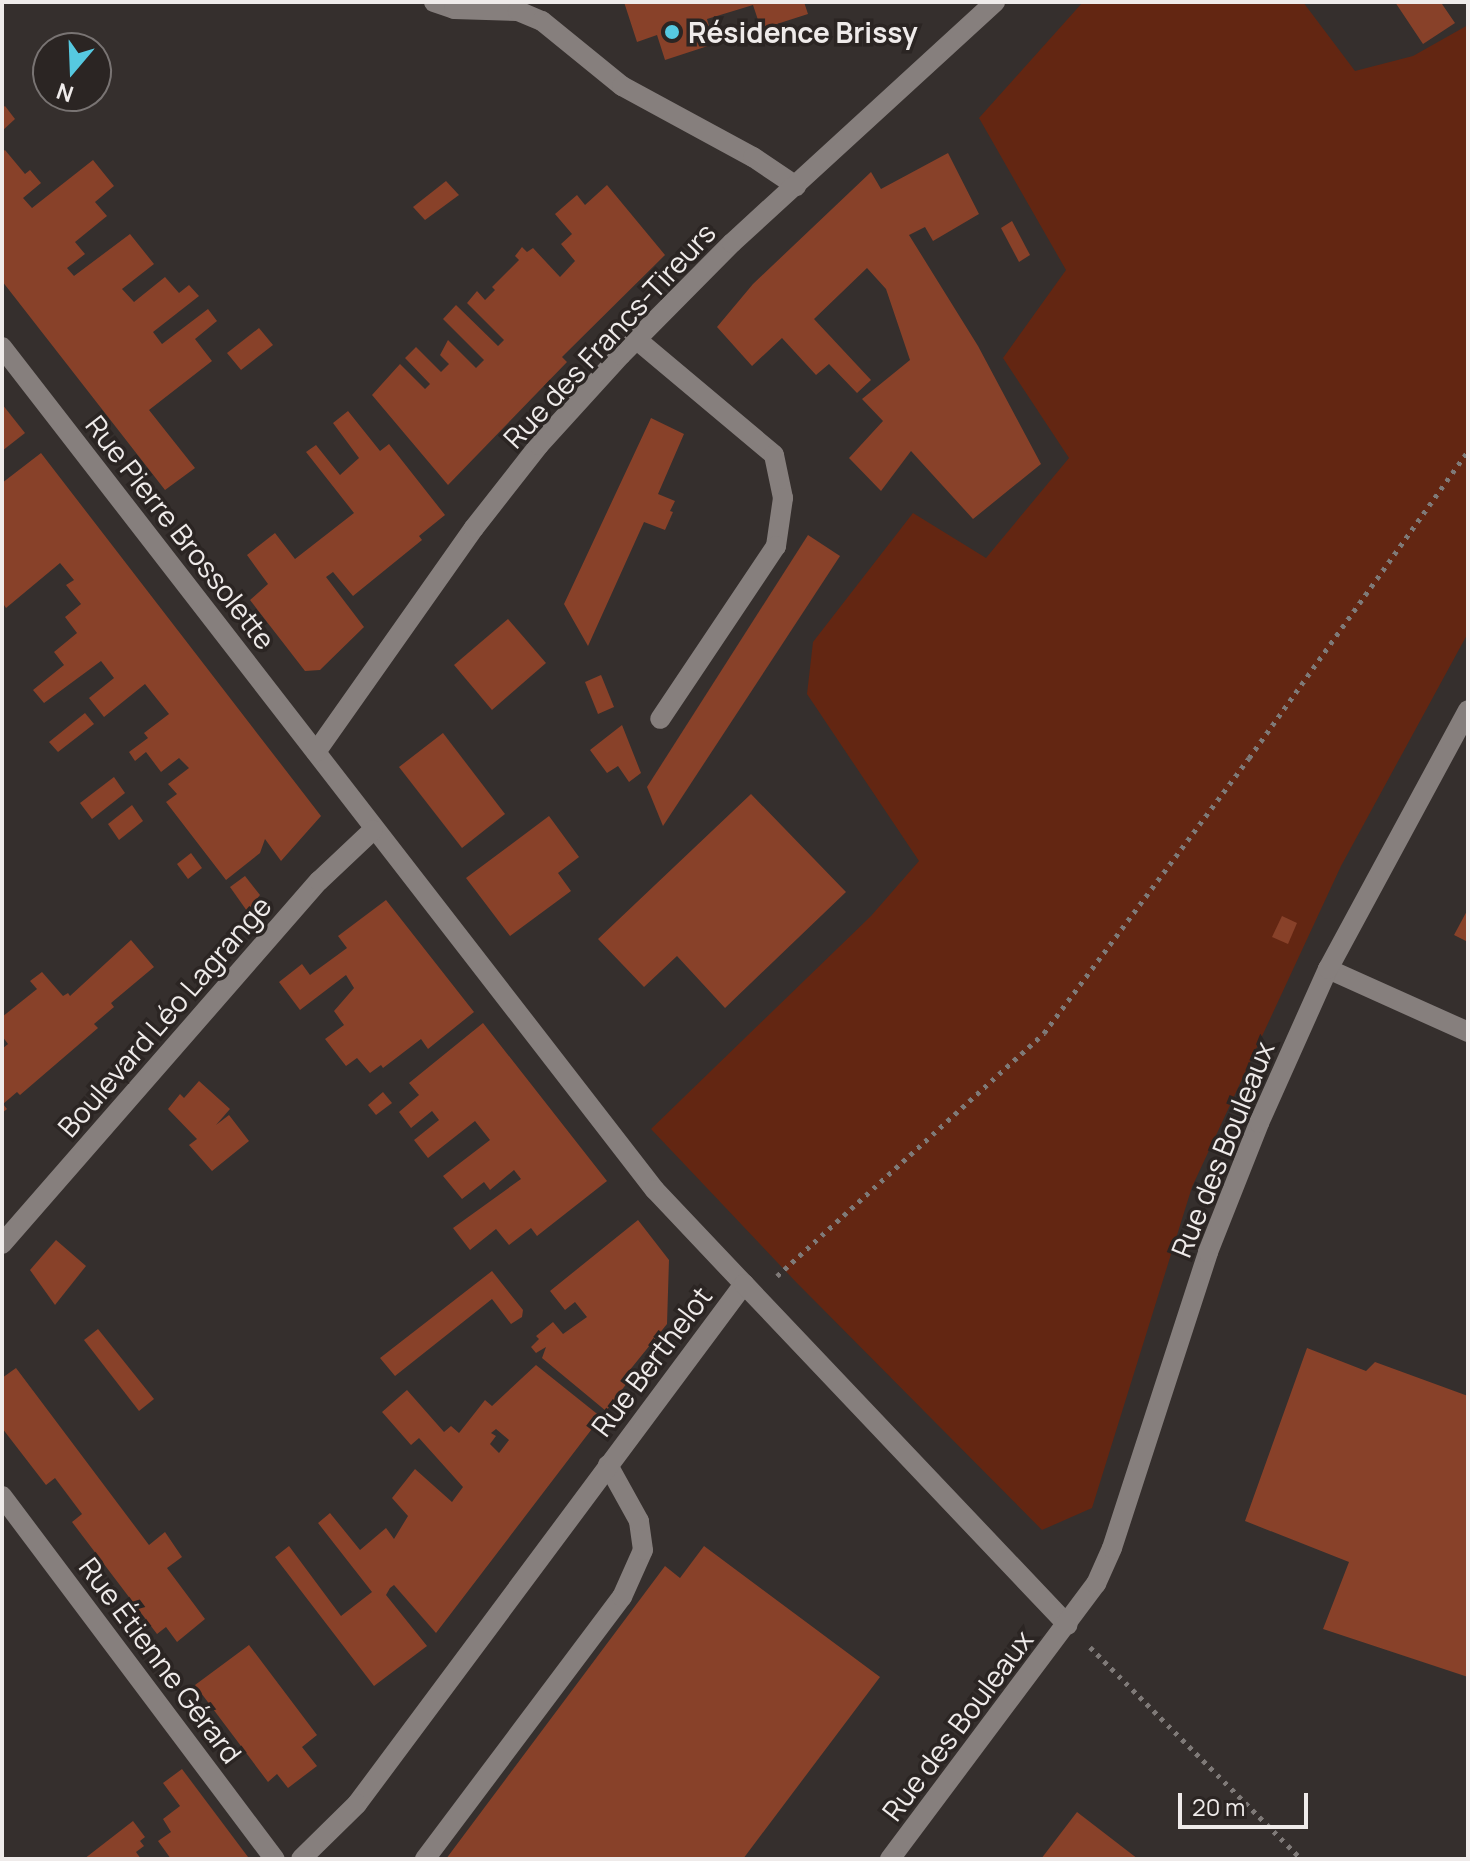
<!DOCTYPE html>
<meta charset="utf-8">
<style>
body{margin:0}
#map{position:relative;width:1470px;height:1861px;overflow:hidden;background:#352f2d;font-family:Manrope,sans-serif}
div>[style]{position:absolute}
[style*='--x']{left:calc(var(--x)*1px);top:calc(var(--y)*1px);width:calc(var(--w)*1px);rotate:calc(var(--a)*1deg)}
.green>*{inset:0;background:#632612}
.building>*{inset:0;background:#884129}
.path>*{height:5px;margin-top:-2.5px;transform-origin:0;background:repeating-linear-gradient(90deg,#7f7a78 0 4px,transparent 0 10px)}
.service>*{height:20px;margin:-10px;padding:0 10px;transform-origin:10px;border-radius:10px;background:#867f7d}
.minor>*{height:20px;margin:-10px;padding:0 10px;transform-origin:10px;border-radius:10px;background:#867f7d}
.dots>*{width:22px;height:22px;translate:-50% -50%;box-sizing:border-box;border:4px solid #2b2523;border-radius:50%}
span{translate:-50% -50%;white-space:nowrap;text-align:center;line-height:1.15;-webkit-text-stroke:7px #2b2523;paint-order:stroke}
.poi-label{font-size:28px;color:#efebea;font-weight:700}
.left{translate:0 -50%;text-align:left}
.street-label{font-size:28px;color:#efebea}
.frame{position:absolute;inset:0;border:4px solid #efebea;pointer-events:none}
.north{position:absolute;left:32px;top:32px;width:80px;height:80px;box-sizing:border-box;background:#2b2523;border:2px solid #797473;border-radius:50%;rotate:199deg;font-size:22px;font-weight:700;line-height:32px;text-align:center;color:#efebea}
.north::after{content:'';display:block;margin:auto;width:28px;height:36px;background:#56c9e1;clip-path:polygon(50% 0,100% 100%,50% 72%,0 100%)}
.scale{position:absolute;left:1178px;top:1793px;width:130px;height:36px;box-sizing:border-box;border:4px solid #efebea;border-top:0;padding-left:10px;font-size:24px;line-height:28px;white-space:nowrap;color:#efebea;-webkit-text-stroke:6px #2b2523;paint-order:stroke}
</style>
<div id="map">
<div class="green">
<i style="clip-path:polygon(1083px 2px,1303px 2px,1355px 71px,1413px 56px,1468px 25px,1468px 633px,1341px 866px,1192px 1187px,1092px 1508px,1042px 1530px,795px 1281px,651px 1129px,871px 916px,919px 861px,807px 694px,813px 642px,913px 513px,986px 558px,1069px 458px,1003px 358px,1066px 270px,979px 118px)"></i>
</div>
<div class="building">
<i style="clip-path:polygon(624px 2px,804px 2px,808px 14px,761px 29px,753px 5px,707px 19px,714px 44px,665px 60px,657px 35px,637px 42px)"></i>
<i style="clip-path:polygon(1395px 2px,1445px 2px,1442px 4px,1455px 23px,1423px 44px)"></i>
<i style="clip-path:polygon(5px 106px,15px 119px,2px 131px,2px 108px)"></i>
<i style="clip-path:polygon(5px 150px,25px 174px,30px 170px,41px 183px,23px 198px,32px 208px,93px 160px,114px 186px,95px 202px,107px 216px,75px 242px,85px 254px,67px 268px,74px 276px,130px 234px,154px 264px,122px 289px,134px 302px,165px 277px,179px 293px,189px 285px,199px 296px,153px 332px,162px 344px,208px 309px,217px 321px,195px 339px,212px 361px,149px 410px,195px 468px,165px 490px,2px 281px,2px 152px)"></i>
<i style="clip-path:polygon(948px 153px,979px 214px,933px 241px,925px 227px,909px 235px,978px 346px,1041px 464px,973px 519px,911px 451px,881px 491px,849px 458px,883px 421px,862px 399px,910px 360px,886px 289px,867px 268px,814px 319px,871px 380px,857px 393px,829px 364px,816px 375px,782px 338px,752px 366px,717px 327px,753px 284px,871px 172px,881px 189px)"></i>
<i style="clip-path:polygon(446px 181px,459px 195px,425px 220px,413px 207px)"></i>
<i style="clip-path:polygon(607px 185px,665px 255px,562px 357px,567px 362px,448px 485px,372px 395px,400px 364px,425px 389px,430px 384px,405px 358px,416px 347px,441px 372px,449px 364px,440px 355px,448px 340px,476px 368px,484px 360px,443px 319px,456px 305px,498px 346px,504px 340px,467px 303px,477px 291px,485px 300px,495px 290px,492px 287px,519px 260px,515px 256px,522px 247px,527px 252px,533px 248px,560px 277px,575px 261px,561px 244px,572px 234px,555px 214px,577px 195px,585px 205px)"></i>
<i style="clip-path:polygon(1012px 221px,1030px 255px,1019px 262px,1001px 228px)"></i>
<i style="clip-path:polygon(259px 328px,273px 345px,241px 370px,227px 353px)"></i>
<i style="clip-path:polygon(2px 404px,25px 433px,2px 451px)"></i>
<i style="clip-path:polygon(348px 411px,380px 451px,389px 444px,445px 515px,419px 536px,422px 540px,353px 596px,333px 572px,326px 577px,364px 627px,320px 670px,305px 671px,250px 600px,268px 584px,247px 555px,275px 533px,295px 559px,354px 513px,306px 452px,316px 445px,340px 475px,359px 458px,333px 423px)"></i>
<i style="clip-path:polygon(651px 418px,684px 434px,658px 494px,675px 501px,670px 511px,673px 512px,665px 530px,644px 522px,588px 646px,564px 604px)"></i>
<i style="clip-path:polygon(41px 453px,321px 816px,281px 861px,265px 839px,260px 853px,226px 880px,166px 802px,177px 794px,168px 784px,189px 768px,179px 758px,161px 772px,146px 752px,135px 761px,129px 752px,148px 738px,144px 733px,169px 714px,145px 684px,104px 717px,89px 698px,114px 678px,101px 661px,44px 703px,33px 690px,64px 665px,54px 652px,77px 633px,65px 617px,81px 604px,66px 585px,74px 580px,60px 563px,6px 608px,2px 602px,2px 483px)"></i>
<i style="clip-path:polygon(808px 535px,840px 556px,663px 826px,647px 787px)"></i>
<i style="clip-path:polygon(508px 619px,546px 663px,492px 710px,454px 665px)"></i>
<i style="clip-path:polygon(601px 675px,614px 707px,598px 714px,585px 682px)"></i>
<i style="clip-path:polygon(85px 713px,94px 724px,58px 752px,49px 742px)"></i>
<i style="clip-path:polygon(622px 725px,641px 773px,629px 782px,618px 766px,607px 773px,590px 750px)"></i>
<i style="clip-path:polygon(443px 733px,505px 814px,462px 848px,399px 767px)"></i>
<i style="clip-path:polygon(114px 777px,125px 793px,92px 819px,80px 803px)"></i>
<i style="clip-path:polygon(751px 794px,846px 892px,725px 1008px,677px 956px,644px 987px,598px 939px)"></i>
<i style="clip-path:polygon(132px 805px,143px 821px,119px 840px,108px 824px)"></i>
<i style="clip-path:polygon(549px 816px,579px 857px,558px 873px,571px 891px,510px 936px,466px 878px)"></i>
<i style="clip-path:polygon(191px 853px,202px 868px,188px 879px,177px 864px)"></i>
<i style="clip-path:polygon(245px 876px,260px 895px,247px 911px,230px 887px)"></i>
<i style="clip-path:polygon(386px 900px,474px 1012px,428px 1049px,421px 1039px,383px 1068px,381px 1065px,370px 1073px,357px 1058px,346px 1066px,325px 1039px,344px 1025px,334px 1011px,354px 988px,346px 975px,300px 1010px,279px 982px,302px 964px,310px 975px,347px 948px,338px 936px)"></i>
<i style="clip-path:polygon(1468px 909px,1468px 942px,1454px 935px)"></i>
<i style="clip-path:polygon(1282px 916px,1297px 923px,1288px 944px,1272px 937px)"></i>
<i style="clip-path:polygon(131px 940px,154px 967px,111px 1003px,114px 1007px,94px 1024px,98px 1028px,20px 1095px,17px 1092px,3px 1104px,7px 1109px,2px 1113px,2px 1049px,8px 1044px,2px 1036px,2px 1017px,37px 989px,30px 981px,42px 972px,63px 996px,68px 993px,70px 996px)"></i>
<i style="clip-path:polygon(483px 1023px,607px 1181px,537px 1236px,531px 1228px,509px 1245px,496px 1229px,470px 1250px,453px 1228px,521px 1179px,514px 1170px,490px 1190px,484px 1182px,462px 1199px,443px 1176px,490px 1140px,475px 1121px,428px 1158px,414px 1140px,439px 1120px,432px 1111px,411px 1128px,399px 1112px,419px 1095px,409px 1083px)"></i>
<i style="clip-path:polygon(199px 1081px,230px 1109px,216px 1125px,229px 1115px,249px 1141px,212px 1171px,189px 1145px,197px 1139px,168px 1109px,180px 1094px,184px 1098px)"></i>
<i style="clip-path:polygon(383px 1092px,392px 1103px,376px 1115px,368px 1105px)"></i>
<i style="clip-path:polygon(638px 1220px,669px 1260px,667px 1324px,625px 1376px,630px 1379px,606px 1411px,542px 1358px,546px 1347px,536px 1353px,531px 1347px,539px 1339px,536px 1336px,553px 1322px,563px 1334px,587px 1317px,575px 1302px,565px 1310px,550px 1291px)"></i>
<i style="clip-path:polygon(56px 1240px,86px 1266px,55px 1305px,30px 1270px)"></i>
<i style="clip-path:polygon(492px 1271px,523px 1310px,522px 1317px,511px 1324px,492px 1299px,395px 1376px,380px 1358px)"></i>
<i style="clip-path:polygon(98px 1329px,154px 1399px,139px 1411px,84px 1340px)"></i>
<i style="clip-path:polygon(1307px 1348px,1366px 1371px,1375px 1362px,1468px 1396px,1468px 1677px,1323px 1629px,1349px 1562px,1245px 1521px)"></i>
<i style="clip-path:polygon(evenodd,536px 1365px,601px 1417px,436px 1633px,394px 1585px,390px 1588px,386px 1595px,427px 1646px,374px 1686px,275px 1557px,289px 1546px,341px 1616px,372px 1592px,318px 1523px,330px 1513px,360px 1550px,386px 1528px,394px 1539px,408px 1516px,392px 1498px,415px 1469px,452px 1502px,463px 1487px,419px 1438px,411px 1445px,382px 1412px,407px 1390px,444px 1432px,451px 1426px,459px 1433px,485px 1400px,492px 1406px,536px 1365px,496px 1429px,509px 1440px,499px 1453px,490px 1444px,496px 1436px,491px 1433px,496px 1429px)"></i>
<i style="clip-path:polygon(16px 1368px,149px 1545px,165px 1532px,182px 1557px,167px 1568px,205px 1619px,177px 1642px,166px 1627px,157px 1634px,72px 1522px,82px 1514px,55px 1478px,46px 1485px,2px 1428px,2px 1378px)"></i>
<i style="clip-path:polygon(704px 1546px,880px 1677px,743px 1859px,446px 1859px,665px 1566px,680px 1578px)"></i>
<i style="clip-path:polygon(249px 1645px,317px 1735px,302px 1747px,317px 1766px,288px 1788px,277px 1774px,268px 1782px,195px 1685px)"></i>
<i style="clip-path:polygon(182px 1769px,248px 1857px,246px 1859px,171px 1859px,158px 1841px,171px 1832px,163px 1819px,180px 1806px,163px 1783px)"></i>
<i style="clip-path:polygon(1077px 1812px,1138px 1859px,1041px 1859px)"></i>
<i style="clip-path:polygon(133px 1821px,145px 1837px,140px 1841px,144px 1846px,136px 1852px,141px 1859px,84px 1859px)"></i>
</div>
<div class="path">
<i style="--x:777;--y:1276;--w:361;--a:-42.3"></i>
<i style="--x:1044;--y:1033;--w:343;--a:-53.3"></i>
<i style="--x:1249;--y:758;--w:377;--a:-54.5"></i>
<i style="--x:1090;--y:1647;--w:299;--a:45.1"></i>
</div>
<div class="service">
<i style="--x:434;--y:2;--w:21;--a:19"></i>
<i style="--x:454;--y:9;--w:64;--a:1.8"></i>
<i style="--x:518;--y:11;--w:26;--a:23"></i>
<i style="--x:542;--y:21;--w:103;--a:39.1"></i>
<i style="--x:622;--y:86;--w:149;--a:28.5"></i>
<i style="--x:753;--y:157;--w:52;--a:34"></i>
<i style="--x:636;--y:339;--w:180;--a:40"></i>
<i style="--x:774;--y:455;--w:44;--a:78.2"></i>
<i style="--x:783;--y:498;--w:49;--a:98.3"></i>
<i style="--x:776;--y:546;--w:208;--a:123.8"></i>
<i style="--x:425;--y:1859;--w:328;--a:-53.1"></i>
<i style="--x:622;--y:1597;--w:51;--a:-65.9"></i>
<i style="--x:643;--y:1550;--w:29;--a:-98"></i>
<i style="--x:639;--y:1521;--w:64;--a:-119"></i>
</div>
<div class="minor">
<i style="--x:2;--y:347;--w:1066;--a:52.24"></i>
<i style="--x:655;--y:1190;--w:129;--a:46.6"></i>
<i style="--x:744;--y:1284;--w:648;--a:126.66"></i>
<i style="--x:357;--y:1804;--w:78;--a:135.5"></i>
<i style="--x:316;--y:752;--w:274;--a:-54.8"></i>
<i style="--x:474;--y:528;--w:105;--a:-51.9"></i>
<i style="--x:539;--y:445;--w:122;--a:-47.7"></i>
<i style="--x:621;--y:355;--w:158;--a:-45.3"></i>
<i style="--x:732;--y:243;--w:357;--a:-42.5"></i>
<i style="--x:1328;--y:969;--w:154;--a:24.2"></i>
<i style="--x:2;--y:1244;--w:482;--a:-48.9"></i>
<i style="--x:319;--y:881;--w:74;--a:-43.4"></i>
<i style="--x:744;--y:1284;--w:470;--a:46.5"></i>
<i style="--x:2;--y:1496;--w:454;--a:53.1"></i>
<i style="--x:890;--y:1859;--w:344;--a:-53.2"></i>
<i style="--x:1096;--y:1584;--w:39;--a:-66"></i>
<i style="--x:1112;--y:1548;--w:311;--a:-72"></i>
<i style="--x:1208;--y:1252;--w:139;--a:-68.4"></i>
<i style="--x:1259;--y:1123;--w:169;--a:-65.9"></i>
<i style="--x:1328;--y:969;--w:294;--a:-61.6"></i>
</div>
<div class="dots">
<i style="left:672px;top:32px;background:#56c9e1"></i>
</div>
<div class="poi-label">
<span class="left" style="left:688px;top:32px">Résidence Brissy</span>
</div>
<div class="street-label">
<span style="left:609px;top:335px;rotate:-47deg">Rue des Francs-Tireurs</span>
<span style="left:181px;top:532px;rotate:52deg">Rue Pierre Brossolette</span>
<span style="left:164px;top:1016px;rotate:-49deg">Boulevard Léo Lagrange</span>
<span style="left:1222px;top:1149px;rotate:-68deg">Rue des Bouleaux</span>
<span style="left:651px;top:1361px;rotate:-53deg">Rue Berthelot</span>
<span style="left:161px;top:1660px;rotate:53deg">Rue Étienne Gérard</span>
<span style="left:957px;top:1725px;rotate:-53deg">Rue des Bouleaux</span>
</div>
<div class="frame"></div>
<div class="north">N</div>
<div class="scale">20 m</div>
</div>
